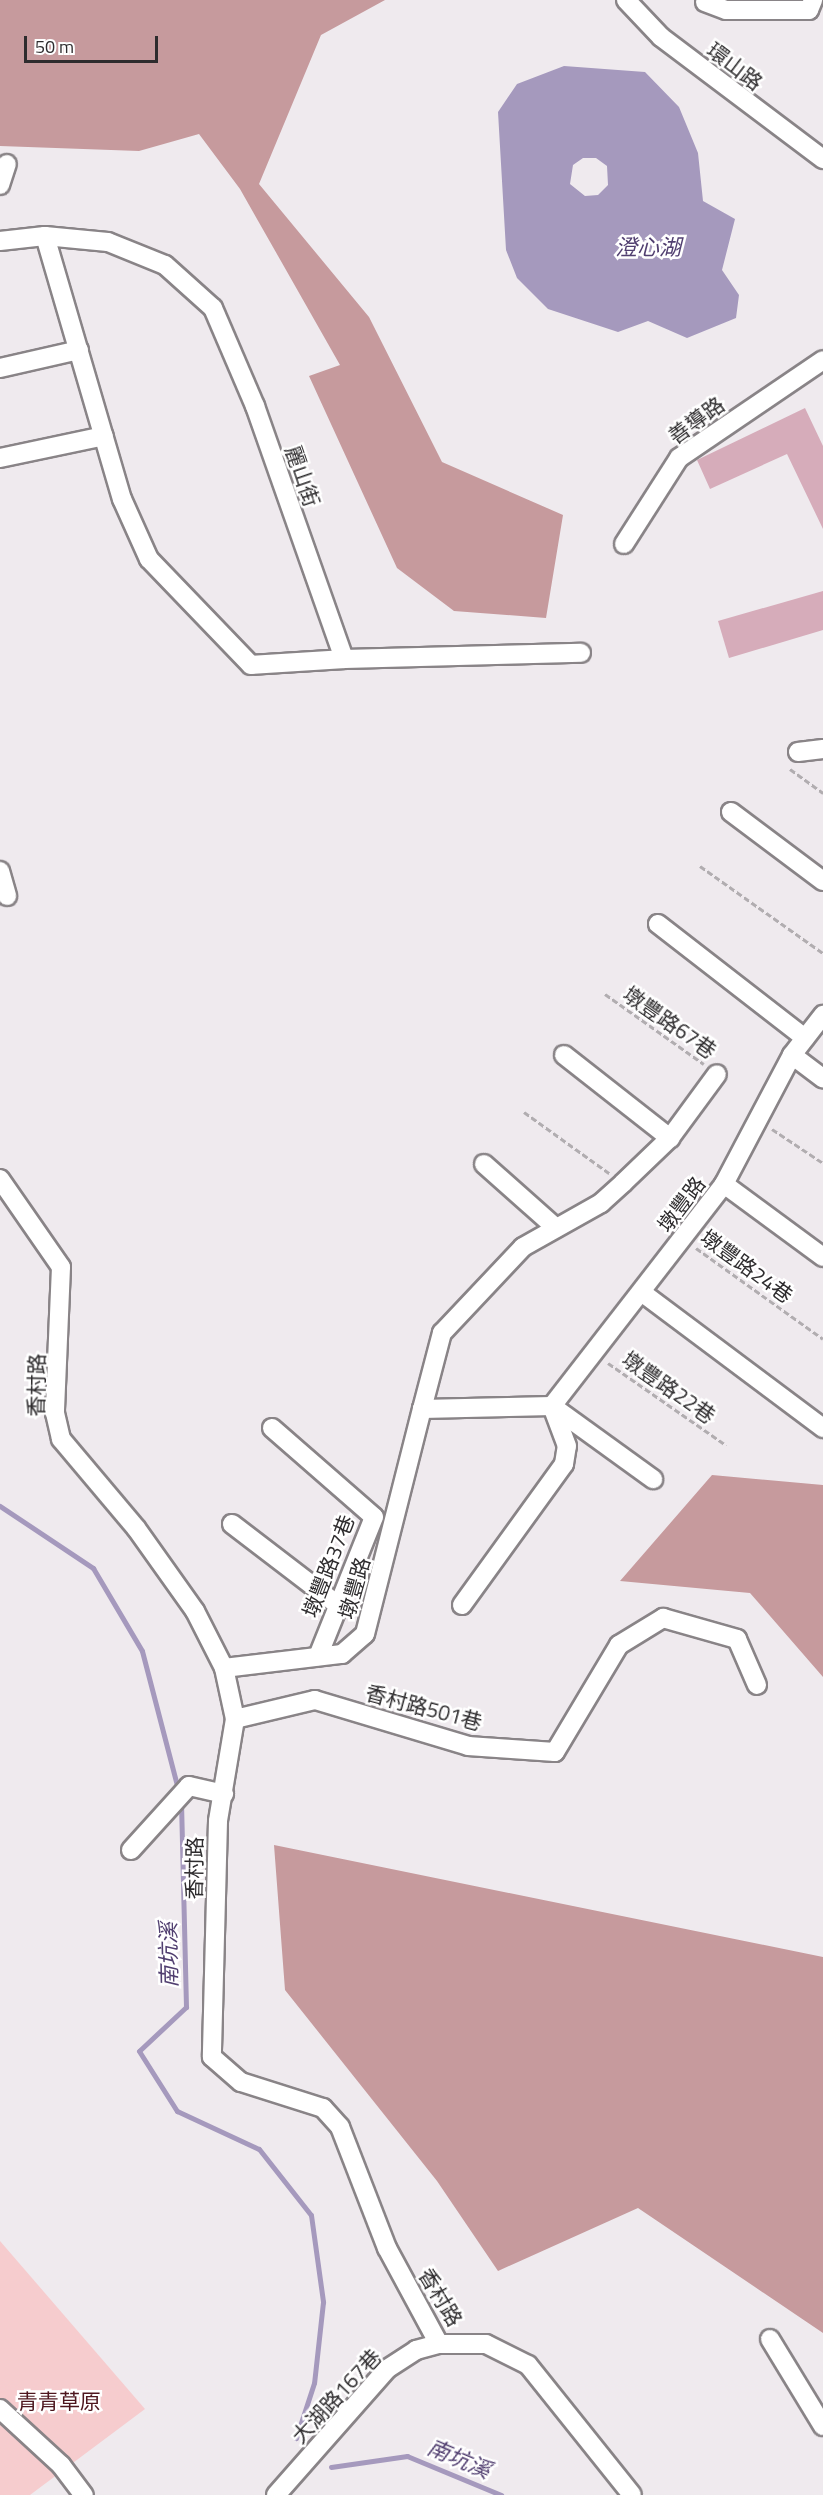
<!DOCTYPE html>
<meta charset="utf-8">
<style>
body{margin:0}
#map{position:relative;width:823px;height:2495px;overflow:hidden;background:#efeaee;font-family:"Titillium Web","Noto Sans TC",sans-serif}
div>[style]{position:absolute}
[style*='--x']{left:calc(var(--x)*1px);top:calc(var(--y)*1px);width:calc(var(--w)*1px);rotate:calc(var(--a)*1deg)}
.green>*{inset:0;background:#f6ccce}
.forest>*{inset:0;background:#c69a9d}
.water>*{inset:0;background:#a599bd}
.stream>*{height:5px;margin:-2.5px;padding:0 2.5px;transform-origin:2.5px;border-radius:2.5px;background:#a599bd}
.building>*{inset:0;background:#d6acba}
.path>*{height:3px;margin-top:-1.5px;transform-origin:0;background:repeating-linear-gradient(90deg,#b1adb0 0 6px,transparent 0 9px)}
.roads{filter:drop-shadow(2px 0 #898487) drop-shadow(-2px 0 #898487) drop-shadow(0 2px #898487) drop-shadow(0 -2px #898487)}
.minor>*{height:18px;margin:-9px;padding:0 9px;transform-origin:9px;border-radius:9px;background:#fff}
span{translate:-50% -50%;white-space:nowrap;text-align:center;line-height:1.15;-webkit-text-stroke:5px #fff;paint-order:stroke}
.street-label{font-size:21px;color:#2e2c2e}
.park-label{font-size:21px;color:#4d161e}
.water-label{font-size:22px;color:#513f70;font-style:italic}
.scale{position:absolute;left:24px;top:36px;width:134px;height:27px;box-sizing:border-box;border:3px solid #2e2c2e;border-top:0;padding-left:8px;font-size:18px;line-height:21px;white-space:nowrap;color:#2e2c2e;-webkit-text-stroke:4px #fff;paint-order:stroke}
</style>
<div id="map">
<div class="green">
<i style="clip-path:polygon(0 2241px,145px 2409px,30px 2495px,0 2495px)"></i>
</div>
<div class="forest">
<i style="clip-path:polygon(0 0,385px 0,321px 35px,259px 184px,369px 317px,442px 462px,563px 515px,546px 618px,454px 611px,397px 568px,309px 376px,340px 365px,240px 189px,199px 134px,139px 151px,0 146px)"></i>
<i style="clip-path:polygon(712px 1475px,823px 1485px,823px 1677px,750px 1593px,620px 1581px)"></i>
<i style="clip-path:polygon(274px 1845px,823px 1957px,823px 2333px,638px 2208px,498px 2271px,437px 2181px,285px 1990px)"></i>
</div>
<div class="water">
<i style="clip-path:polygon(evenodd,564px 66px,645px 72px,679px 107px,698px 153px,703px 201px,735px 219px,722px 270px,739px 295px,736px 318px,687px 338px,648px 321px,618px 332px,548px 309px,517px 278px,506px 250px,498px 112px,517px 84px,564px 66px,583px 158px,596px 158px,607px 166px,608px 185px,598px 195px,585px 196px,570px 184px,573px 165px,583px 158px)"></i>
</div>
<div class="stream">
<i style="--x:0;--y:1506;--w:112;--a:33.7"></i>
<i style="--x:93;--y:1568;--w:96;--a:59.4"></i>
<i style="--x:142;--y:1651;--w:147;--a:75.4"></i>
<i style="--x:181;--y:1802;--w:205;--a:88.6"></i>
<i style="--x:186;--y:2007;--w:64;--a:136.9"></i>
<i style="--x:139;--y:2051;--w:71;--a:57.7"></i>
<i style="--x:177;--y:2111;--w:90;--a:24.9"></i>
<i style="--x:259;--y:2149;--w:84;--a:51.8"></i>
<i style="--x:311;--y:2215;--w:88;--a:82.1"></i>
<i style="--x:323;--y:2302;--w:81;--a:96.3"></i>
<i style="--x:314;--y:2383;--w:58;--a:108.1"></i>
<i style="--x:331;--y:2467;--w:77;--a:-8.2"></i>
<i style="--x:407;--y:2456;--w:102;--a:22.5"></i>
</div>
<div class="building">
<i style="clip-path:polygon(805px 408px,823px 446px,823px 529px,787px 454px,710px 489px,697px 460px)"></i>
<i style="clip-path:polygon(823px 591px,823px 630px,729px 658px,718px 621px)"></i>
</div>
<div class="path">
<i style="--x:790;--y:769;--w:41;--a:36"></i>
<i style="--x:700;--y:866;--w:151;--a:35.3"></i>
<i style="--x:605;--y:994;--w:121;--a:35.3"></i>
<i style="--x:524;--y:1112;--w:105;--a:35.7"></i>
<i style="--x:772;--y:1129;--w:61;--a:33.7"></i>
<i style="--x:696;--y:1248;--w:156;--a:35.6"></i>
<i style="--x:608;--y:1363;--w:144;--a:34.8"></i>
</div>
<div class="roads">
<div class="minor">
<i style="--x:626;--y:0;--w:51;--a:46.6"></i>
<i style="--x:661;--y:37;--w:203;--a:37"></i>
<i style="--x:705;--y:2;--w:22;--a:21"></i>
<i style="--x:726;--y:10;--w:83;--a:0"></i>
<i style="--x:809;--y:10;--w:11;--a:-68"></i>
<i style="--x:0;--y:185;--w:22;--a:-72"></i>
<i style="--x:45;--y:236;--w:274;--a:73.7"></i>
<i style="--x:122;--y:499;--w:66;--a:65.8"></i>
<i style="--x:149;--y:559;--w:147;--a:46.1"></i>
<i style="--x:251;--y:665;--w:93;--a:-3.7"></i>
<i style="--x:0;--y:241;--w:45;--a:-6.3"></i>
<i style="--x:45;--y:236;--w:63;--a:5.4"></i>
<i style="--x:108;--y:242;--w:61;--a:22"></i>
<i style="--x:165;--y:265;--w:64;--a:41.9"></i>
<i style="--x:213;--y:308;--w:107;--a:66.8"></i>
<i style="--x:255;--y:406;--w:268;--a:70.6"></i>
<i style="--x:344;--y:659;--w:237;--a:-1.5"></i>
<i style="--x:0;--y:368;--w:81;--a:-12.8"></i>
<i style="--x:0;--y:458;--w:106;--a:-11.9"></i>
<i style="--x:624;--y:544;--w:102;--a:-57.4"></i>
<i style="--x:679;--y:458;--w:174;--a:-34.2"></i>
<i style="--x:798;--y:752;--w:25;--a:-7"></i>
<i style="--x:731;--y:812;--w:115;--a:36.9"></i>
<i style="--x:0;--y:871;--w:26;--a:74"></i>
<i style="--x:658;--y:924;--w:186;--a:37.8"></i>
<i style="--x:564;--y:1055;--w:135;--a:38.1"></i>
<i style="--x:792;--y:1055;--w:39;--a:37"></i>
<i style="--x:484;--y:1164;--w:96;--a:41.6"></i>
<i style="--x:0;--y:1179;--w:107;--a:55.3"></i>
<i style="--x:61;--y:1267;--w:146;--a:92.4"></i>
<i style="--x:55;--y:1413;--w:27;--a:77"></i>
<i style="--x:61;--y:1439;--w:116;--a:49.9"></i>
<i style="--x:136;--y:1528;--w:102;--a:54.6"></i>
<i style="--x:195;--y:1611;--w:64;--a:63"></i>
<i style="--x:224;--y:1668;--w:52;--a:77.8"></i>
<i style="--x:235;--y:1719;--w:103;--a:99.5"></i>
<i style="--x:218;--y:1821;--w:236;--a:91.5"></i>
<i style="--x:212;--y:2057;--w:38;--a:41"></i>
<i style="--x:241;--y:2082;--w:86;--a:17.6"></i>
<i style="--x:323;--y:2108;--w:25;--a:48"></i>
<i style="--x:340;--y:2127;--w:130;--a:68.8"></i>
<i style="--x:387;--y:2248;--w:109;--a:61.6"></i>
<i style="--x:439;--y:2344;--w:47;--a:0"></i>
<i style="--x:486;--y:2344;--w:47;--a:26.6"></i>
<i style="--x:528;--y:2365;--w:166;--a:51.3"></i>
<i style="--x:724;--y:1184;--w:123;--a:36.4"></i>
<i style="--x:644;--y:1294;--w:224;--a:36.8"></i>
<i style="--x:552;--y:1406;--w:125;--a:35.9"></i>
<i style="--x:422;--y:1409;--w:79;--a:-75.3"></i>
<i style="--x:442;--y:1333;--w:118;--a:-46.7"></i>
<i style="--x:523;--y:1247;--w:90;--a:-29.4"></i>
<i style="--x:601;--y:1203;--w:30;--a:-42"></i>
<i style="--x:623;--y:1183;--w:65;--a:-43.8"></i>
<i style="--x:670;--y:1138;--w:79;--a:-53.7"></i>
<i style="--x:272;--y:1428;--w:135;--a:41.1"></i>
<i style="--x:374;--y:1517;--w:150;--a:111.9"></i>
<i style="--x:232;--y:1524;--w:133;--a:37.4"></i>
<i style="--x:462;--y:1605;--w:174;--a:-54.1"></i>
<i style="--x:564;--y:1464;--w:18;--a:-81"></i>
<i style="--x:567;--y:1446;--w:43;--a:-110.6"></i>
<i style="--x:224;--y:1668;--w:119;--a:-6.8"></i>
<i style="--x:342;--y:1654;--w:30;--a:-41"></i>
<i style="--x:365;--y:1634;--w:232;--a:-75.8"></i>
<i style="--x:422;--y:1409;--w:130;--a:-1.3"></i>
<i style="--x:552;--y:1406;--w:281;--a:-52.2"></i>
<i style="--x:724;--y:1184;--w:146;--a:-62.2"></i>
<i style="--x:792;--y:1055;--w:51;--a:-52.2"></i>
<i style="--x:235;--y:1719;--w:82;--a:-13.4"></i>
<i style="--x:315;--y:1700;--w:160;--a:16.7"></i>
<i style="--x:468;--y:1746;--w:87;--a:3.9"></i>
<i style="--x:555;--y:1752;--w:125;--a:-59.1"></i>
<i style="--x:619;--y:1645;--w:52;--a:-31.5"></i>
<i style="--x:663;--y:1618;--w:77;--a:15.8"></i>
<i style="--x:737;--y:1639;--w:50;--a:66.5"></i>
<i style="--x:131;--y:1850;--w:86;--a:-47.8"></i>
<i style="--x:189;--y:1786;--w:36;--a:13"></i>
<i style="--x:770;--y:2339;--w:102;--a:58.7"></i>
<i style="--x:0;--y:2409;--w:83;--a:42.6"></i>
<i style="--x:61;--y:2465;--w:38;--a:53"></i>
<i style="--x:276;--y:2495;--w:168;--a:-48.6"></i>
<i style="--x:387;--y:2369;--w:35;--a:-33"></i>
<i style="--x:416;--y:2350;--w:24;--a:-15"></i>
</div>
</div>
<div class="street-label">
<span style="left:735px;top:66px;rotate:37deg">環山路</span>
<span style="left:696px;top:420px;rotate:-36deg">善導路</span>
<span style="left:303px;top:476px;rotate:71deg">麗山街</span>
<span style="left:670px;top:1022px;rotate:35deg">墩豐路67巷</span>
<span style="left:681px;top:1204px;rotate:-53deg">墩豐路</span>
<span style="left:747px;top:1266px;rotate:36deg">墩豐路24巷</span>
<span style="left:36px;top:1385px;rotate:-89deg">香村路</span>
<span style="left:669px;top:1387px;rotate:35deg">墩豐路22巷</span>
<span style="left:328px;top:1566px;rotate:-69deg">墩豐路37巷</span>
<span style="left:354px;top:1588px;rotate:-74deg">墩豐路</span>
<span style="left:424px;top:1707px;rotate:15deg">香村路501巷</span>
<span style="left:194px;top:1868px;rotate:-89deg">香村路</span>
<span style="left:441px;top:2297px;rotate:59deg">香村路</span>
<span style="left:336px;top:2396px;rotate:-47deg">大湖路167巷</span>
</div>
<div class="park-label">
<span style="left:59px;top:2401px">青青草原</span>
</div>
<div class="water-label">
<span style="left:648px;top:248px">澄心湖</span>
<span style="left:169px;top:1955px;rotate:-91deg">南坑溪</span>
<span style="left:459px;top:2459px;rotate:23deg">南坑溪</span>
</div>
<div class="scale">50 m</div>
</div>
